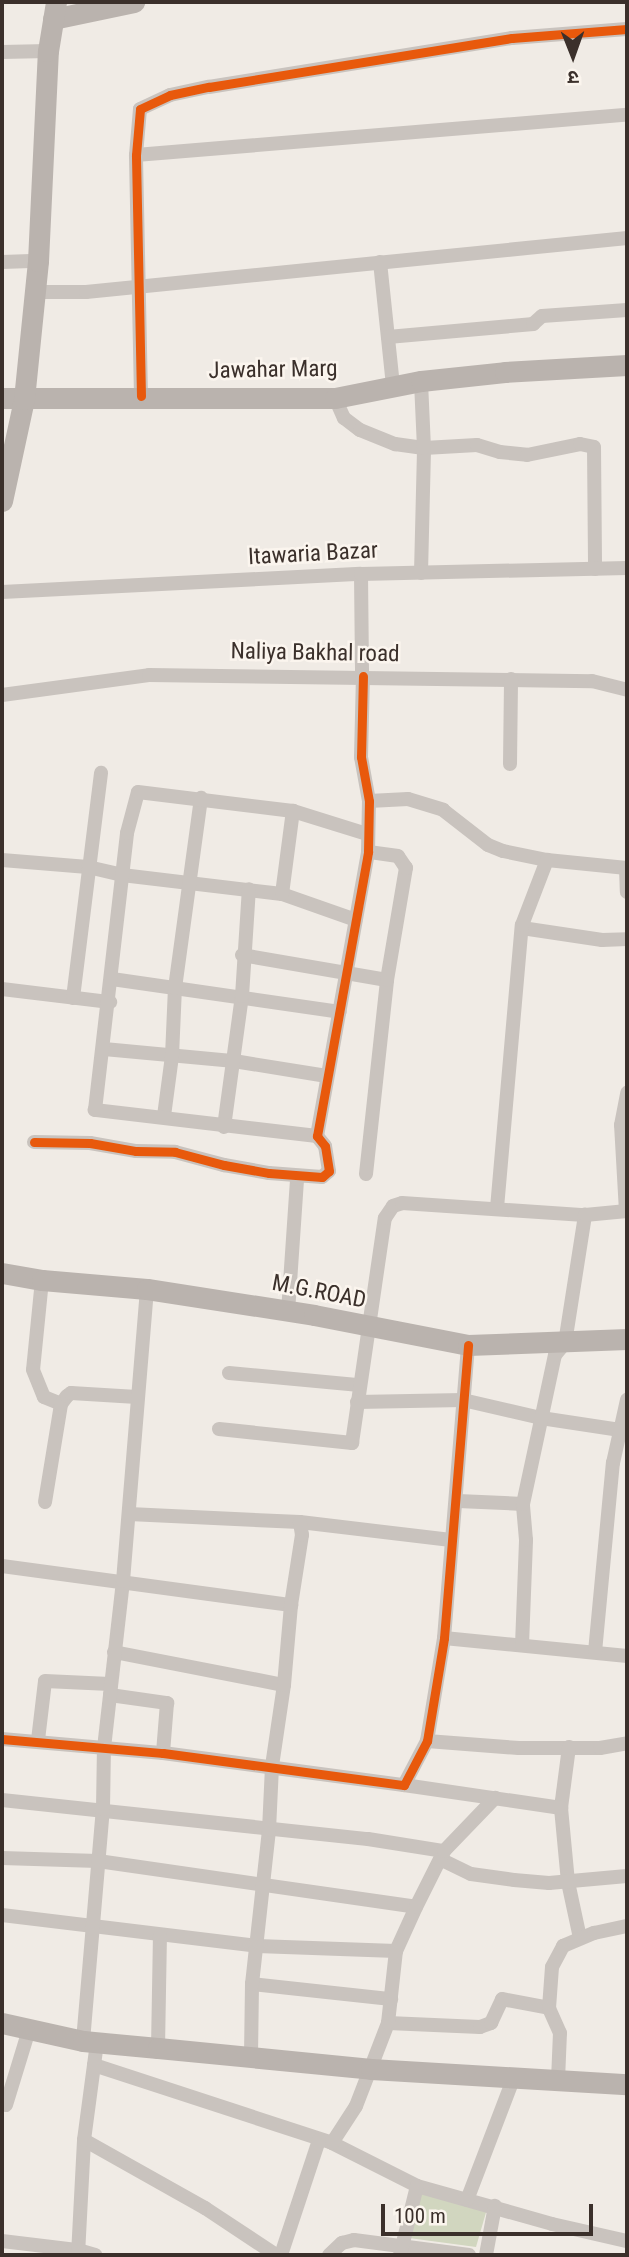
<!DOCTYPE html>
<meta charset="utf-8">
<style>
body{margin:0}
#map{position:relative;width:629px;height:2257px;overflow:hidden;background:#f0ebe5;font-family:"Roboto Condensed","Noto Sans Devanagari",sans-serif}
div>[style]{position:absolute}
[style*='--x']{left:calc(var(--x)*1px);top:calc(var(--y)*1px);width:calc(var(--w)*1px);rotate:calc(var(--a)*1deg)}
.green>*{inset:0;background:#d1d6bf}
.street>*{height:14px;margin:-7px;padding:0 7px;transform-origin:7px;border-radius:7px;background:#c9c3be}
.secondary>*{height:21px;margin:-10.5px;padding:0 10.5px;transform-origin:10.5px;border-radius:10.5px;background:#bab3ae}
.cycleway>*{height:9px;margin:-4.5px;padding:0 4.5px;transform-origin:4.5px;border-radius:4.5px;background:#e8590c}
span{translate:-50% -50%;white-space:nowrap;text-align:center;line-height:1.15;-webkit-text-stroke:5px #fbf5ee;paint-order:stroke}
.street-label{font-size:23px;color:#3b302b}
.frame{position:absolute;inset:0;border:4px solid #3b302b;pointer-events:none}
.north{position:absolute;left:538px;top:21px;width:70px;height:70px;-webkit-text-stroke:5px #fbf5ee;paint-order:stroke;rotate:179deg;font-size:19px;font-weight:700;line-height:28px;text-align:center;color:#3b302b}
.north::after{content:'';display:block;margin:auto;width:24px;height:32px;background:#3b302b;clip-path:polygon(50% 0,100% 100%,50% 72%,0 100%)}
.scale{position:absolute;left:381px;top:2204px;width:212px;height:32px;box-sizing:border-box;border:4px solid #3b302b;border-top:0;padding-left:9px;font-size:21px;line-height:24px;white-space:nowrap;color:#3b302b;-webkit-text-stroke:5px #fbf5ee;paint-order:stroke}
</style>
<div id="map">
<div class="green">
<i style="clip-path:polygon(422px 2189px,487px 2209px,476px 2247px,409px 2238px)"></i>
</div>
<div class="street">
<i style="--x:2;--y:52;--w:46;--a:-1.2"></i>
<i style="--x:136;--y:155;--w:493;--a:-4.7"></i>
<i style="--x:2;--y:262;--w:36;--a:-2"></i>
<i style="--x:380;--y:262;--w:124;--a:84"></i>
<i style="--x:36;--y:292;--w:50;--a:0"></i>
<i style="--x:86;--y:292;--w:544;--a:-5.7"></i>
<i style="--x:388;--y:337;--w:146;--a:-5.1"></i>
<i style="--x:533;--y:324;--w:12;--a:-42"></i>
<i style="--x:542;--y:316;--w:85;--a:-4"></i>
<i style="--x:141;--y:396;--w:241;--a:-91.2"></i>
<i style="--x:136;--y:155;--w:46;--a:-85"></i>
<i style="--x:140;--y:109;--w:33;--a:-25"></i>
<i style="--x:170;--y:95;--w:40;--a:-12"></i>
<i style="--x:209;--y:87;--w:307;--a:-9.2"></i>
<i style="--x:512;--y:38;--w:115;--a:-4.5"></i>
<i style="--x:335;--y:398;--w:22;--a:66"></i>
<i style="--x:344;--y:418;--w:20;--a:37"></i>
<i style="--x:360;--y:430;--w:38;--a:22"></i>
<i style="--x:395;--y:444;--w:29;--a:8"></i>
<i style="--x:424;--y:448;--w:53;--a:-3.2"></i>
<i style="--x:477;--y:445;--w:24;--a:17"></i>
<i style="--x:500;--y:452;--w:27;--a:6"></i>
<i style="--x:527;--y:455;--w:54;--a:-11.7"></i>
<i style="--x:580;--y:444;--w:14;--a:12"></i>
<i style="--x:594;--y:447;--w:122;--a:89.5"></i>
<i style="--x:421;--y:573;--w:125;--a:-88.6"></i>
<i style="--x:424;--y:448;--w:67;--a:-92.6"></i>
<i style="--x:361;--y:574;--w:103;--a:89.4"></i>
<i style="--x:2;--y:592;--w:359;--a:-2.9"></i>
<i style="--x:361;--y:574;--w:266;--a:-1.3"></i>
<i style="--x:2;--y:695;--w:148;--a:-7.7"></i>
<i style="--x:149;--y:675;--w:443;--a:0.8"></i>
<i style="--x:592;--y:681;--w:36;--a:14"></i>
<i style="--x:510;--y:764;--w:85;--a:-89.3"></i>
<i style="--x:369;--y:801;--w:39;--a:-3"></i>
<i style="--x:408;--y:799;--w:37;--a:17"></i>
<i style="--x:443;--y:810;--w:57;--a:37.9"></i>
<i style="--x:488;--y:845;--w:16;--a:22"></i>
<i style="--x:503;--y:851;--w:45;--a:11.6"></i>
<i style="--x:547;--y:860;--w:80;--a:5.7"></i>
<i style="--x:2;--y:860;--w:86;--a:4.7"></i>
<i style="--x:88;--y:867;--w:35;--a:13"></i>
<i style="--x:122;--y:875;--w:161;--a:6.8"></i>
<i style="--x:282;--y:894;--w:78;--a:19.4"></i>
<i style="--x:626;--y:868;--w:24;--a:88"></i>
<i style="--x:282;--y:894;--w:84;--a:-82.5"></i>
<i style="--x:522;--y:928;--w:81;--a:8.5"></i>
<i style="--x:602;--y:940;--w:25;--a:-2"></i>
<i style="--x:242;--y:955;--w:147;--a:9.8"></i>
<i style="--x:112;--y:979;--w:230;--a:8.2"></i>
<i style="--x:2;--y:989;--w:109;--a:6.9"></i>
<i style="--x:73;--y:998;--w:227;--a:-82.9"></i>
<i style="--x:104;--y:1049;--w:131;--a:5.3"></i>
<i style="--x:234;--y:1061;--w:94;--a:9.2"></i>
<i style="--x:164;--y:1116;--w:61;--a:-82.4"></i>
<i style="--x:172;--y:1056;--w:68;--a:-87.5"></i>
<i style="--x:175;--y:988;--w:192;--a:-82.2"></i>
<i style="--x:224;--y:1127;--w:132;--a:-82.2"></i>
<i style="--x:242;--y:996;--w:107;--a:-86.3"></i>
<i style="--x:317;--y:1136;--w:224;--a:-173.3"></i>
<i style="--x:95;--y:1110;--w:279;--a:-83.4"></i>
<i style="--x:127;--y:833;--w:42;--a:-75"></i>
<i style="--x:138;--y:792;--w:156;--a:7"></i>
<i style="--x:293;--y:811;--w:77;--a:17.3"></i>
<i style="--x:34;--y:1142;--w:56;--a:1"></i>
<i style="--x:90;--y:1143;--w:47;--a:9.9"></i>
<i style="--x:136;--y:1151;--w:39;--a:1"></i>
<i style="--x:175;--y:1152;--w:51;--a:14.9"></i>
<i style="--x:224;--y:1165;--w:46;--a:10.1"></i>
<i style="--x:269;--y:1173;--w:53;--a:4.3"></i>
<i style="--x:322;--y:1177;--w:9;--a:-41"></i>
<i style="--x:329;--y:1171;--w:25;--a:-99"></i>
<i style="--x:325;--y:1146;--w:13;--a:-129"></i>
<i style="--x:317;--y:1136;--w:289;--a:-79.8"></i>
<i style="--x:368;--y:852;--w:51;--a:-88.9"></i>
<i style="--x:369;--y:801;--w:45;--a:-100.3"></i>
<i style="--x:361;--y:757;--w:81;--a:-88.6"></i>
<i style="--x:366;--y:1174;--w:195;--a:-83.8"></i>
<i style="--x:387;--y:980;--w:114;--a:-80.4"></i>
<i style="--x:406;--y:868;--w:14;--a:-124"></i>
<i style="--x:398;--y:856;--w:30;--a:-172"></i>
<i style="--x:497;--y:1208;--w:284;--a:-85"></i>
<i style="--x:522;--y:925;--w:70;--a:-69"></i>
<i style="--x:626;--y:1211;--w:86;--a:-93.3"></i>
<i style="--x:621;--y:1125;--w:33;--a:-79"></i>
<i style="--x:42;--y:1280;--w:90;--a:95.7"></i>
<i style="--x:33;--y:1370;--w:29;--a:68"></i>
<i style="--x:44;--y:1397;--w:18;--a:22"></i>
<i style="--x:288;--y:1312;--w:133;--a:-86.1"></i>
<i style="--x:297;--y:1179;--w:5;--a:-37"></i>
<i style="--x:229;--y:1373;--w:131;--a:5.3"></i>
<i style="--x:357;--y:1402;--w:106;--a:-1.1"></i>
<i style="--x:463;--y:1400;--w:80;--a:13"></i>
<i style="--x:541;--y:1418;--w:80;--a:8.6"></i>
<i style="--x:219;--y:1429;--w:134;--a:6"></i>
<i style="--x:352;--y:1443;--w:227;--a:-81.7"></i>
<i style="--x:385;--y:1218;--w:14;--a:-56"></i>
<i style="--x:393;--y:1206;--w:9;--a:-18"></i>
<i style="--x:402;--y:1203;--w:183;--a:3.8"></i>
<i style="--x:458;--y:1501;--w:65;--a:2.6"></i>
<i style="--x:45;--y:1502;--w:99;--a:-80.7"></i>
<i style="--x:61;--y:1404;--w:10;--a:-53"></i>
<i style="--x:67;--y:1396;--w:5;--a:-37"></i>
<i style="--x:71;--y:1393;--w:66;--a:3.5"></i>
<i style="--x:129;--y:1514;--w:171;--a:2.7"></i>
<i style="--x:300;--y:1522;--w:152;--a:6.8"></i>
<i style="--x:2;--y:1566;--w:292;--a:7.7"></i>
<i style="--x:444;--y:1638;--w:184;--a:5.6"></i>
<i style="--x:522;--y:1645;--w:105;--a:-87.8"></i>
<i style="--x:526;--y:1540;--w:36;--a:-95"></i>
<i style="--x:523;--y:1504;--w:152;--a:-77.9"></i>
<i style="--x:555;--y:1355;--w:16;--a:-50"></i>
<i style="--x:565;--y:1343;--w:130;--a:-81.1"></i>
<i style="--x:585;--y:1215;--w:42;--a:-5.4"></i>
<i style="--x:114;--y:1652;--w:173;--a:11"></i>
<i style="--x:595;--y:1652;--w:190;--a:-84.6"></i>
<i style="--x:613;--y:1463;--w:65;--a:-77.5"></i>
<i style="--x:110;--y:1695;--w:58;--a:8"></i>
<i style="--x:167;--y:1703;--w:50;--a:94.6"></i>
<i style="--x:2;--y:1739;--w:162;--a:5"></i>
<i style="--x:163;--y:1753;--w:243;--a:7.6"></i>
<i style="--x:404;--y:1785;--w:50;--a:-62.4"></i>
<i style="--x:427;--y:1741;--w:104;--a:-80.6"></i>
<i style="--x:444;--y:1638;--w:294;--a:-85.3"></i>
<i style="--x:38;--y:1740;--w:59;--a:-83.2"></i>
<i style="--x:45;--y:1681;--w:65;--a:2.6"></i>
<i style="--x:427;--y:1741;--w:92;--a:4.4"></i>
<i style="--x:519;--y:1748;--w:81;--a:0"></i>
<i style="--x:600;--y:1748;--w:27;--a:-10"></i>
<i style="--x:569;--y:1747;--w:62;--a:97.5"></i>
<i style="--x:561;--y:1808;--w:74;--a:84.6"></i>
<i style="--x:568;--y:1882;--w:57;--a:77.9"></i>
<i style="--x:404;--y:1785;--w:159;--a:8.3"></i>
<i style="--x:2;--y:1800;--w:368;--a:6.1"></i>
<i style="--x:368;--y:1839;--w:77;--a:9"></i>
<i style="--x:2;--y:1858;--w:96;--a:1.8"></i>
<i style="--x:98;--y:1861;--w:321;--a:8.2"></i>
<i style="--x:442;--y:1860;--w:32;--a:26"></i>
<i style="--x:471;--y:1874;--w:43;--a:7.9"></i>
<i style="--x:514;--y:1880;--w:35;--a:5"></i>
<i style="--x:549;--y:1883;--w:78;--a:-5.1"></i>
<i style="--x:2;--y:1915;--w:257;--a:6.9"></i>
<i style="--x:257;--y:1946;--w:139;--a:2.1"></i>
<i style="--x:252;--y:1984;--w:140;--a:6.2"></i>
<i style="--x:388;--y:2023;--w:92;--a:2.5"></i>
<i style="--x:480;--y:2027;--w:12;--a:-20"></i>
<i style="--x:491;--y:2023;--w:26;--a:-65"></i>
<i style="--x:502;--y:1999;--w:48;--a:10.8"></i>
<i style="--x:83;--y:2041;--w:233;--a:-85.1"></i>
<i style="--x:103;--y:1809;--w:61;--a:-89.1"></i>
<i style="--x:104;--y:1748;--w:168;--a:-83.5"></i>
<i style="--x:123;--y:1581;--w:293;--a:-85.3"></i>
<i style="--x:158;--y:2048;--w:112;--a:-89"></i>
<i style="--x:251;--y:2056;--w:72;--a:-89.2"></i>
<i style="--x:252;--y:1984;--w:155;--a:-83.7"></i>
<i style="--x:269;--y:1830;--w:64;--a:-87.3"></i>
<i style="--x:272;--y:1766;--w:82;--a:-81.6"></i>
<i style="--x:284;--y:1685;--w:80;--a:-85"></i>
<i style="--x:291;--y:1605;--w:71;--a:-81.1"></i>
<i style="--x:302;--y:1535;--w:13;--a:-99"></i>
<i style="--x:94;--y:2065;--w:250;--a:18.1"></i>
<i style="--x:332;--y:2143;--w:95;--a:26.8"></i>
<i style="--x:417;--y:2186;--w:140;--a:15.7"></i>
<i style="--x:552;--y:2224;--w:77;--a:12.8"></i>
<i style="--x:558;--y:2080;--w:47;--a:-87.6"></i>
<i style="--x:560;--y:2033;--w:27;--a:-114"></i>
<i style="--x:549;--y:2008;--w:41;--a:-85.8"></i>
<i style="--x:552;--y:1967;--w:24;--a:-62"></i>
<i style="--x:563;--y:1946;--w:34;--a:-23"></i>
<i style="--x:594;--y:1933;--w:34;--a:-12"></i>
<i style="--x:6;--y:2105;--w:78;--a:-73"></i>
<i style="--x:84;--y:2140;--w:139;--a:29.3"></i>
<i style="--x:205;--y:2208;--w:85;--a:33.5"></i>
<i style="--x:332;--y:2143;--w:44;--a:-57"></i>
<i style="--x:356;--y:2106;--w:89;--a:-68.9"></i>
<i style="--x:388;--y:2023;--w:72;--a:-83.7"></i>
<i style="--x:396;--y:1951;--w:48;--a:-65.6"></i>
<i style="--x:416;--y:1907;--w:63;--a:-63.4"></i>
<i style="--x:444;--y:1851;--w:74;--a:-46.1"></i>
<i style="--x:467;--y:2200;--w:132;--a:-69.1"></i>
<i style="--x:2;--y:2241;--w:77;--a:6.8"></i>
<i style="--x:78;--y:2250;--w:18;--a:16"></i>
<i style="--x:78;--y:2255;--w:115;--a:-87"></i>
<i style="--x:84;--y:2140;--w:99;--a:-82.4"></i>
<i style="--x:281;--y:2255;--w:121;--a:-71.7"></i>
<i style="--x:329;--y:2255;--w:18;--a:-43"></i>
<i style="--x:342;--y:2243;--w:12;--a:-14"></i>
<i style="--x:354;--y:2240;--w:116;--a:7.4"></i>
<i style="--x:400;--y:2255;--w:71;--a:-76.2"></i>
<i style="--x:486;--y:2255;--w:50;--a:-79.6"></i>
</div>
<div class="secondary">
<i style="--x:53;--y:19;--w:83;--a:-11.9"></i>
<i style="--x:2;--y:398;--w:333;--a:0"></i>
<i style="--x:335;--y:398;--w:88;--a:-11.2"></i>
<i style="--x:421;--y:381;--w:84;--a:-6.1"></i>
<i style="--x:505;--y:372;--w:122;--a:-3.3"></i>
<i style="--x:2;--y:501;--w:104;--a:-77.8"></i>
<i style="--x:24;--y:399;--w:139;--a:-84.2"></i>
<i style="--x:38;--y:261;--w:210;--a:-87.3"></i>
<i style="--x:48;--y:51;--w:50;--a:-80.7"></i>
<i style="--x:2;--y:1273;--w:41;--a:9.9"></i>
<i style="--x:42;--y:1280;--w:105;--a:4.9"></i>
<i style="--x:147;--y:1289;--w:169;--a:8.8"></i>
<i style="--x:314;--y:1315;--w:157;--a:11"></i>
<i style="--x:468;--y:1345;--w:159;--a:-2.2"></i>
<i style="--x:2;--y:2023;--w:83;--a:12.5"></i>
<i style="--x:83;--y:2041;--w:75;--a:5.3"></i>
<i style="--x:158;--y:2048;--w:214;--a:5.6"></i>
<i style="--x:371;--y:2069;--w:256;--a:3.4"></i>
</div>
<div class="cycleway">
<i style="--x:141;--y:396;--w:241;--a:-91.2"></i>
<i style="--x:136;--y:155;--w:46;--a:-85"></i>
<i style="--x:140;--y:109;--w:33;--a:-25"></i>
<i style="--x:170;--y:95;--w:40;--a:-12"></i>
<i style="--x:209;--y:87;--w:307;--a:-9.2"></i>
<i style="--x:512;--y:38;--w:115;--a:-4.5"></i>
<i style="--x:34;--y:1142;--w:56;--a:1"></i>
<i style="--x:90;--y:1143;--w:47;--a:9.9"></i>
<i style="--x:136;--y:1151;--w:39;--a:1"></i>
<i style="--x:175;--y:1152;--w:51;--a:14.9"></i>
<i style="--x:224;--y:1165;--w:46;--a:10.1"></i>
<i style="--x:269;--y:1173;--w:53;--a:4.3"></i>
<i style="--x:322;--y:1177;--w:9;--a:-41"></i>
<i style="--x:329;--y:1171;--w:25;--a:-99"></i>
<i style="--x:325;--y:1146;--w:13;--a:-129"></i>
<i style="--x:317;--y:1136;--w:289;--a:-79.8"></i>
<i style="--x:368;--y:852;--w:51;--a:-88.9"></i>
<i style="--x:369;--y:801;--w:45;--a:-100.3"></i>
<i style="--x:361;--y:757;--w:81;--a:-88.6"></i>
<i style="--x:2;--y:1739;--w:162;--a:5"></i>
<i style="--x:163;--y:1753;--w:243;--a:7.6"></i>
<i style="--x:404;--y:1785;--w:50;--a:-62.4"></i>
<i style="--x:427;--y:1741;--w:104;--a:-80.6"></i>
<i style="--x:444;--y:1638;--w:294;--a:-85.3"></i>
</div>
<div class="street-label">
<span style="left:273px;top:370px;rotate:-1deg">Jawahar Marg</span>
<span style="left:313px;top:554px;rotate:-3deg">Itawaria Bazar</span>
<span style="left:315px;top:653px;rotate:1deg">Naliya Bakhal road</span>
<span style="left:319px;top:1292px;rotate:11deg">M.G.ROAD</span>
</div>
<div class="frame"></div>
<div class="north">उ</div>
<div class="scale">100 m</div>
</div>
